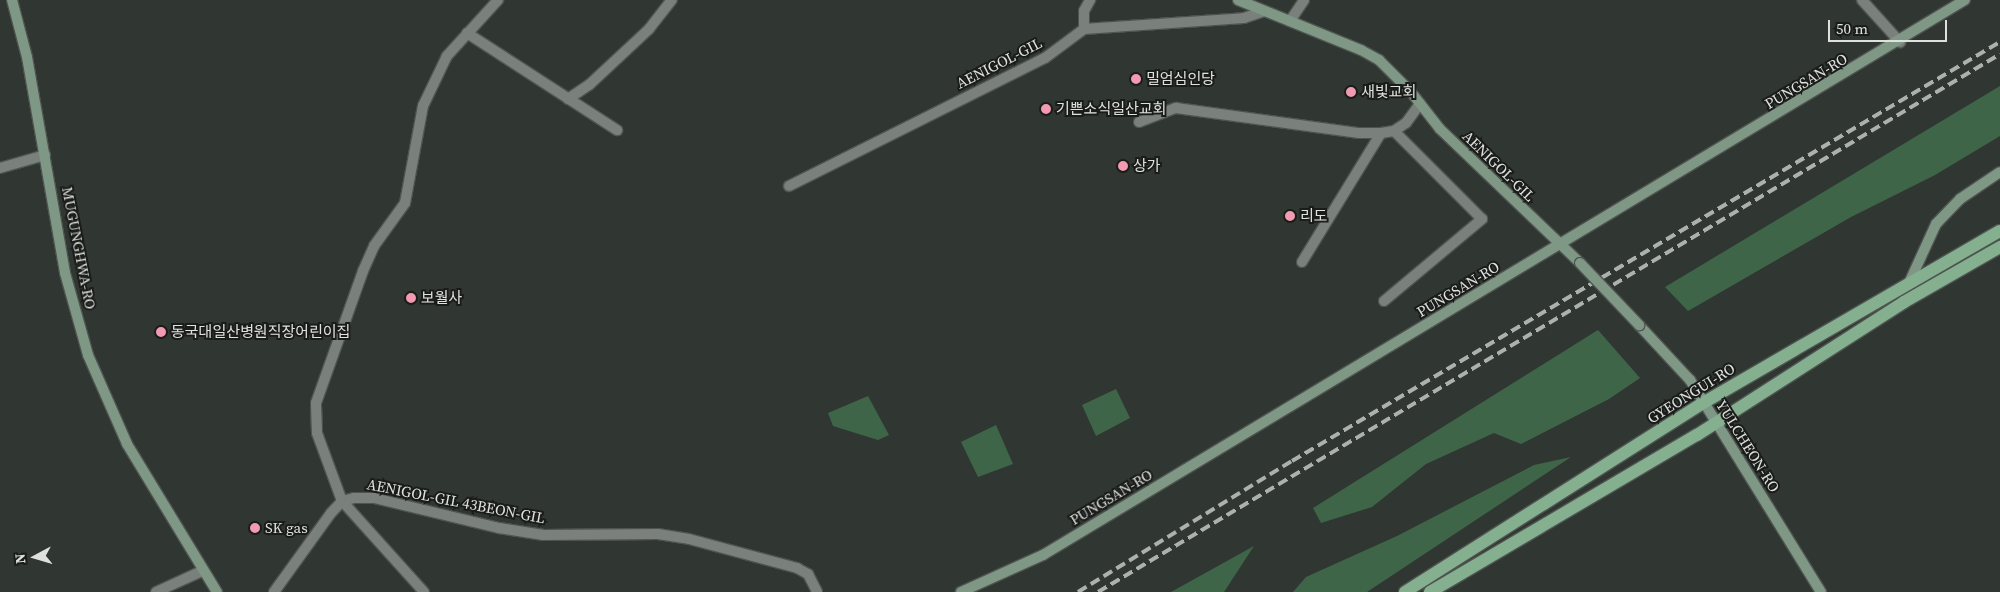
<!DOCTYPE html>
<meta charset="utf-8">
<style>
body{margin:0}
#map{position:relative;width:2000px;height:592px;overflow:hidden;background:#303631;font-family:"Source Serif 4","Noto Sans KR",serif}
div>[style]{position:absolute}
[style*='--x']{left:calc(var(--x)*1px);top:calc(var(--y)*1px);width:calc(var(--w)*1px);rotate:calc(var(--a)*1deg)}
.green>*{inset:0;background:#3f6549}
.roads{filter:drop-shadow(1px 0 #4f5450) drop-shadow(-1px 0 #4f5450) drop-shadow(0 1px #4f5450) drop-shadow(0 -1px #4f5450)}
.street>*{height:10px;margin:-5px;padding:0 5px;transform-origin:5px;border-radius:5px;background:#7a817c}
.secondary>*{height:10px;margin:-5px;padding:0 5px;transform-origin:5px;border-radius:5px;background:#7f9886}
.primary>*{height:12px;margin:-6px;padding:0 6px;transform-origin:6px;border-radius:6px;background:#85b090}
.rail>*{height:4px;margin-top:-2px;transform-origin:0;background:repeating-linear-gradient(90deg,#adb1ae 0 10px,transparent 0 15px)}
.bridges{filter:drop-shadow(1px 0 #4f5450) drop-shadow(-1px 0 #4f5450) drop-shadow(0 1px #4f5450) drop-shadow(0 -1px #4f5450)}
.secondary-bridge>*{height:10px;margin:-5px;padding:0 5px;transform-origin:5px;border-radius:5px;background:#7f9886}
.dots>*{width:14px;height:14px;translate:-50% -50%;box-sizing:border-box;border:2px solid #1a1c1a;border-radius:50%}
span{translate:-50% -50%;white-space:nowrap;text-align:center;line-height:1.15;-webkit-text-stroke:4px #1a1c1a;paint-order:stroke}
.street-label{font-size:15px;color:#dee1de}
.poi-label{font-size:15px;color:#dee1de}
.left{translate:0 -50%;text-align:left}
.north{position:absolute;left:10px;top:532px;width:50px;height:50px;-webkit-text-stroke:4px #1a1c1a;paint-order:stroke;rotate:264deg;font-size:14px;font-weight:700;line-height:20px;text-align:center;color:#dee1de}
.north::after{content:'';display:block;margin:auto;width:18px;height:22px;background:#dee1de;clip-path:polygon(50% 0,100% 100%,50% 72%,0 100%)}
.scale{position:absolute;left:1828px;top:20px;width:119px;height:22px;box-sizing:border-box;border:2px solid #dee1de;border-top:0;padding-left:6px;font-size:15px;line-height:18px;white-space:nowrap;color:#dee1de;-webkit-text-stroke:4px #1a1c1a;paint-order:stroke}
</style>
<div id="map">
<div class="green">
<i style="clip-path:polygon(2000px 86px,2000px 136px,1935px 175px,1851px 217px,1688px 311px,1665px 287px)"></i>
<i style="clip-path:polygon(1598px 330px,1640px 378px,1609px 399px,1521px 444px,1494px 433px,1426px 464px,1372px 507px,1321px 523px,1313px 508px)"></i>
<i style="clip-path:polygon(1116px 389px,1130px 418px,1096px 436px,1082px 405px)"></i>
<i style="clip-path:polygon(868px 396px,889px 435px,878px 440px,833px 426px,828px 413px)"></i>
<i style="clip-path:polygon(996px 425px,1013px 464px,978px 477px,961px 442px)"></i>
<i style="clip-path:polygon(1571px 457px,1367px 592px,1293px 592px,1306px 577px,1397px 536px,1534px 465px)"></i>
<i style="clip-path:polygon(1254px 546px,1224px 592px,1171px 592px)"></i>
</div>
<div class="roads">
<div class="street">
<i style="--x:1862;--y:0;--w:57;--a:47.9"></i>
<i style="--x:1290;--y:21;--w:25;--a:-56"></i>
<i style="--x:1084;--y:29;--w:18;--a:-90"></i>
<i style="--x:1084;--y:11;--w:13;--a:-61"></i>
<i style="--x:467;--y:33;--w:179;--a:32.9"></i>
<i style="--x:568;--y:99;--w:25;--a:-34"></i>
<i style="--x:589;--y:85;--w:82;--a:-43"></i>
<i style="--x:649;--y:29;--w:37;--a:-52"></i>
<i style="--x:1139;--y:122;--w:40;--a:-21"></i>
<i style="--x:1176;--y:108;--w:185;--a:7.8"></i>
<i style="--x:1359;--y:133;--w:22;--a:0"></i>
<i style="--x:1381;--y:133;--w:13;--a:-9"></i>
<i style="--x:1394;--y:131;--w:14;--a:-34"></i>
<i style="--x:1406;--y:123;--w:24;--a:-54"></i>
<i style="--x:0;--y:168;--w:47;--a:-16.1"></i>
<i style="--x:789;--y:186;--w:286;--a:-26.6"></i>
<i style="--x:1045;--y:58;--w:49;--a:-36.6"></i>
<i style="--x:1084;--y:29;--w:160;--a:-3.9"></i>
<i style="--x:1244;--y:18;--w:21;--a:-19"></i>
<i style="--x:1302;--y:262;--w:151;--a:-58.5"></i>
<i style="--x:1384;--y:301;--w:128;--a:-39.9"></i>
<i style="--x:1482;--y:219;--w:124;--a:-135"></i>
<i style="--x:156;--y:592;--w:51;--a:-24.5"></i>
<i style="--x:274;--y:592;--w:97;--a:-54.2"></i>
<i style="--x:331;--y:513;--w:16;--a:-47"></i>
<i style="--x:342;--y:501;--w:12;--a:-14"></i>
<i style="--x:354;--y:498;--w:20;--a:0"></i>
<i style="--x:374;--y:498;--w:129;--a:13.5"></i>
<i style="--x:499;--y:528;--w:45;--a:9"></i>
<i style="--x:543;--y:535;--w:115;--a:-0.5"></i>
<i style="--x:658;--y:534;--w:31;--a:9"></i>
<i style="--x:689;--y:539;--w:112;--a:15"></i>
<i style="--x:797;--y:568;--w:13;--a:29"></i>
<i style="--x:808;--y:574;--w:20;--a:63"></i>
<i style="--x:424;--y:592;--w:122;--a:-132"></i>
<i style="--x:342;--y:501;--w:72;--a:-110.2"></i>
<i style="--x:317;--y:433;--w:30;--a:-92"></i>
<i style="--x:316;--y:403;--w:140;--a:-70.4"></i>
<i style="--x:363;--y:271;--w:27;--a:-66"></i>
<i style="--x:374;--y:246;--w:53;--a:-54.2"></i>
<i style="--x:405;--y:203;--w:99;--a:-79.5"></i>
<i style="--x:423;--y:106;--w:55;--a:-64.4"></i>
<i style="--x:447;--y:56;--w:76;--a:-47.7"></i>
</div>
<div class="secondary">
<i style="--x:12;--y:0;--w:59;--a:75.3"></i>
<i style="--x:27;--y:57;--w:219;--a:80"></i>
<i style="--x:65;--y:273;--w:85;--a:74.3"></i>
<i style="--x:88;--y:355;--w:97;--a:66.3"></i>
<i style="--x:127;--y:444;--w:173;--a:58.7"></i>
<i style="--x:1238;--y:0;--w:133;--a:22.1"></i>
<i style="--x:1361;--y:50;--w:21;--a:29"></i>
<i style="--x:1379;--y:60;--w:45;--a:45"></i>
<i style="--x:1411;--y:92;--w:47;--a:51.9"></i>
<i style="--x:1440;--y:129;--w:194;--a:43.7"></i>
<i style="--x:1909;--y:283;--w:65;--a:-65.4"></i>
<i style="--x:1936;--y:224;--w:35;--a:-46"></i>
<i style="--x:1960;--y:199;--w:48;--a:-34"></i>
<i style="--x:1639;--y:325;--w:75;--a:47.2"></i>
<i style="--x:1690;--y:380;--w:249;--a:58.3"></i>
<i style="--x:961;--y:592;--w:90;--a:-24.3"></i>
<i style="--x:1043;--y:555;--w:1076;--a:-31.05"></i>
</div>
<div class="primary">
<i style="--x:1405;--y:592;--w:353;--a:-32.4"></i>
<i style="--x:1703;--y:403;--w:343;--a:-30.1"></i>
<i style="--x:1430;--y:592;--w:310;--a:-30.5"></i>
<i style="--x:1697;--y:435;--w:246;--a:-32.7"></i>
<i style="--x:1904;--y:302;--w:111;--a:-29.8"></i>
</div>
</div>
<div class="rail">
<i style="--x:1078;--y:592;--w:251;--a:-31.5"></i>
<i style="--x:1292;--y:461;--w:823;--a:-30.62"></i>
<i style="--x:1098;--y:592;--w:1050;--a:-30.81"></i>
</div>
<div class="bridges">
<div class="secondary-bridge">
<i style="--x:1580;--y:263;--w:86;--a:46.4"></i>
</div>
</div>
<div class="dots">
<i style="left:1136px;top:79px;background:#f19ab1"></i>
<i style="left:1351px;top:92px;background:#f19ab1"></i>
<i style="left:1046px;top:109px;background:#f19ab1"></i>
<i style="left:1123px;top:166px;background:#f19ab1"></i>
<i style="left:1290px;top:216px;background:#f19ab1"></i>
<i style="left:411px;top:298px;background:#f19ab1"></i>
<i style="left:161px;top:332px;background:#f19ab1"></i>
<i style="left:255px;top:528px;background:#f19ab1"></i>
</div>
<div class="street-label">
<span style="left:999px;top:63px;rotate:-27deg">AENIGOL-GIL</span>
<span style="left:1806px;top:81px;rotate:-31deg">PUNGSAN-RO</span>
<span style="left:1499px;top:166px;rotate:44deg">AENIGOL-GIL</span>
<span style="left:79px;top:248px;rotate:79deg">MUGUNGHWA-RO</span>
<span style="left:1458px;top:289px;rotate:-31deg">PUNGSAN-RO</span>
<span style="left:1691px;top:393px;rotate:-32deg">GYEONGUI-RO</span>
<span style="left:1748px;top:446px;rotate:58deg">YULCHEON-RO</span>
<span style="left:1111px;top:497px;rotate:-31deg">PUNGSAN-RO</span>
<span style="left:456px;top:501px;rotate:11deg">AENIGOL-GIL 43BEON-GIL</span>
</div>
<div class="poi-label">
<span class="left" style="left:1146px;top:79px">밀엄심인당</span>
<span class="left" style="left:1361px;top:92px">새빛교회</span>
<span class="left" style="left:1056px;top:109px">기쁜소식일산교회</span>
<span class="left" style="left:1133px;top:166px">상가</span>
<span class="left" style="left:1300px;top:216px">리도</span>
<span class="left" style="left:421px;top:298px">보월사</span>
<span class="left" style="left:171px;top:332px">동국대일산병원직장어린이집</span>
<span class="left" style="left:265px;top:528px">SK gas</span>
</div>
<div class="north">N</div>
<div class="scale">50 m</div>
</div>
